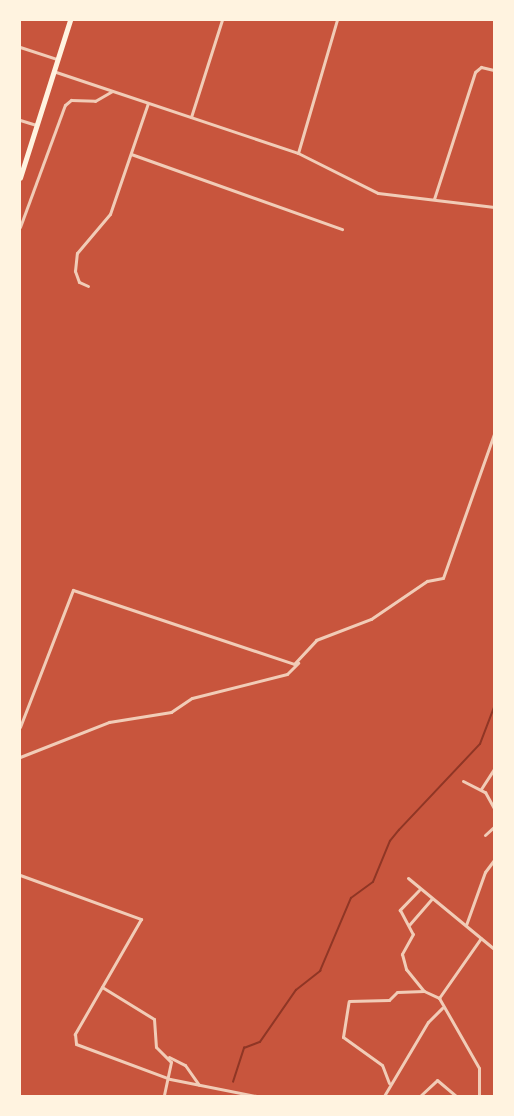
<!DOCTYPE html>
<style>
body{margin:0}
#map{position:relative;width:514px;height:1116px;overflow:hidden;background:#c8553d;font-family:Raleway,sans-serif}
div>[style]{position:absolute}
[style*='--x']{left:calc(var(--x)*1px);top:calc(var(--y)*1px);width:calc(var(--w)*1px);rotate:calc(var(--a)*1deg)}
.stream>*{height:1.5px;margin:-0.75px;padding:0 0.75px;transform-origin:0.75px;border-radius:0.75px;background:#8f3625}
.minor>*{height:3px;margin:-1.5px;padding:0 1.5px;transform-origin:1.5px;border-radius:1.5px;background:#f1ccb7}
.tertiary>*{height:3px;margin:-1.5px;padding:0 1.5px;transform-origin:1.5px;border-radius:1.5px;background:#f1ccb7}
.trunk>*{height:4.5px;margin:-2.25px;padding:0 2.25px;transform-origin:2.25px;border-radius:2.25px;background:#fff3e0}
span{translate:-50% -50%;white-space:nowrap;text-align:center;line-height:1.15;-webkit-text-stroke:6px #fff3e0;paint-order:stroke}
.frame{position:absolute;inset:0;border:21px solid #fff3e0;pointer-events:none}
</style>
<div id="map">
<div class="stream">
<i style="--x:233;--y:1082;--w:36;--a:-72"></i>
<i style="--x:244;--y:1048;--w:17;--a:-21"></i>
<i style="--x:260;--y:1042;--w:63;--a:-55.3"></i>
<i style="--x:296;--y:990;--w:31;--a:-38"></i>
<i style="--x:320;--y:971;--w:79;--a:-67"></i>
<i style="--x:351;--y:898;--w:27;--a:-36"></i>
<i style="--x:373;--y:882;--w:44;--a:-67.5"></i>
<i style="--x:390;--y:841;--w:14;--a:-51"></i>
<i style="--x:399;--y:830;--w:118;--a:-46.7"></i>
<i style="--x:480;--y:744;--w:39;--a:-69"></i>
</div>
<div class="minor">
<i style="--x:20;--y:47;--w:39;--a:18"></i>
<i style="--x:191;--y:117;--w:102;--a:-72.3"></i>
<i style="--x:20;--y:120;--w:17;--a:17"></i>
<i style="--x:298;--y:153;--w:139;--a:-73.7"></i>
<i style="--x:131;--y:154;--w:224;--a:19.6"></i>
<i style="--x:434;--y:199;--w:133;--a:-72.1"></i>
<i style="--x:475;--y:72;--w:8;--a:-40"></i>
<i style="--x:481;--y:67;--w:13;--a:13"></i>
<i style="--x:20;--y:227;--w:130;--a:-69.8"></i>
<i style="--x:65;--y:105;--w:8;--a:-40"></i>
<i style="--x:71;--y:100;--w:24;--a:2"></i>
<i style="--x:95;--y:101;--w:20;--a:-30"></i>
<i style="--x:88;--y:286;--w:10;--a:-156"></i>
<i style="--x:79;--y:282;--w:12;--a:-110"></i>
<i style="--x:75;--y:271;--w:18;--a:-84"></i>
<i style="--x:77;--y:253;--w:51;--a:-49.8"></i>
<i style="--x:110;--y:214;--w:117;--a:-71.1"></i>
<i style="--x:20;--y:727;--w:147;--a:-68.9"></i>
<i style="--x:73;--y:590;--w:233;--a:18.5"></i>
<i style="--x:294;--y:664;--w:33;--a:-47"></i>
<i style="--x:316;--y:640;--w:59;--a:-20.9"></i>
<i style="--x:371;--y:619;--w:68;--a:-34.2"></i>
<i style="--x:427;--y:581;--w:16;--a:-11"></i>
<i style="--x:443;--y:578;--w:153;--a:-70.5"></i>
<i style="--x:20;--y:757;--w:96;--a:-21.5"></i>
<i style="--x:109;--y:722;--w:63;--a:-9.2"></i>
<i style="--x:171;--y:712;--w:25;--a:-34"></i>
<i style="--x:192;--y:698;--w:98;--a:-14.2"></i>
<i style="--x:287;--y:674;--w:16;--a:-45"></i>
<i style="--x:463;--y:781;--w:25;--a:27"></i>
<i style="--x:485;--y:792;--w:18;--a:61"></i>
<i style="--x:481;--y:789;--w:24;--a:-57"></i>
<i style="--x:485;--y:835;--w:12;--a:-42"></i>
<i style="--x:20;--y:875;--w:129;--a:20"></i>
<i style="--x:141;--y:919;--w:133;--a:119.9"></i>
<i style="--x:75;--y:1034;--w:10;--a:84"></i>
<i style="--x:76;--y:1044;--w:100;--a:20.4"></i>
<i style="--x:170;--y:1079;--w:88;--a:11.2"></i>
<i style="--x:408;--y:878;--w:112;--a:39.5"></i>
<i style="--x:419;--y:890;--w:28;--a:134"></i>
<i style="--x:400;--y:910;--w:27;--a:62"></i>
<i style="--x:413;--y:934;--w:23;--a:119"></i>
<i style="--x:402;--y:954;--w:16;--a:75"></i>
<i style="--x:406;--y:969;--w:28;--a:51"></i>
<i style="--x:409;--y:925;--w:35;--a:-49"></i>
<i style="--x:466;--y:925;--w:56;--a:-70.3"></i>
<i style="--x:485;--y:872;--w:15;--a:-53"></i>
<i style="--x:102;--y:987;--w:61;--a:31.6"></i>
<i style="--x:154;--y:1019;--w:28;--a:86"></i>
<i style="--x:156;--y:1047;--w:21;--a:45"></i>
<i style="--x:171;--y:1062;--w:35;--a:102"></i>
<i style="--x:169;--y:1057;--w:18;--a:27"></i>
<i style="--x:185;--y:1065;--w:24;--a:55"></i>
<i style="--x:389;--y:1083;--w:19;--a:-111"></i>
<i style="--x:382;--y:1065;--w:48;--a:-144.3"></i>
<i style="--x:343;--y:1037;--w:36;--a:-81"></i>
<i style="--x:349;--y:1001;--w:40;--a:-1.4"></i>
<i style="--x:389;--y:1000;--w:11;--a:-45"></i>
<i style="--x:397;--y:992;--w:27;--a:-2"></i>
<i style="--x:424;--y:991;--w:17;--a:25"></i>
<i style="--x:384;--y:1096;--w:86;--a:-59.3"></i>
<i style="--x:428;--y:1022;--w:20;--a:-45"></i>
<i style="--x:420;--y:1096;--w:23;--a:-43"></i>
<i style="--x:437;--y:1080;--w:25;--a:40"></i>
<i style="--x:479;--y:1096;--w:28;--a:-90"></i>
<i style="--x:479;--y:1068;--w:81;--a:-119.7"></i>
<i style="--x:439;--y:998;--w:73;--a:-55"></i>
</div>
<div class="tertiary">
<i style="--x:53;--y:71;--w:258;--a:18.5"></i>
<i style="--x:298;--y:153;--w:89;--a:26.6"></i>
<i style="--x:378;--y:193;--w:117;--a:6.9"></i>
</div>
<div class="trunk">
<i style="--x:20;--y:178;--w:166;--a:-72.4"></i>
</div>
<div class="frame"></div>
</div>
